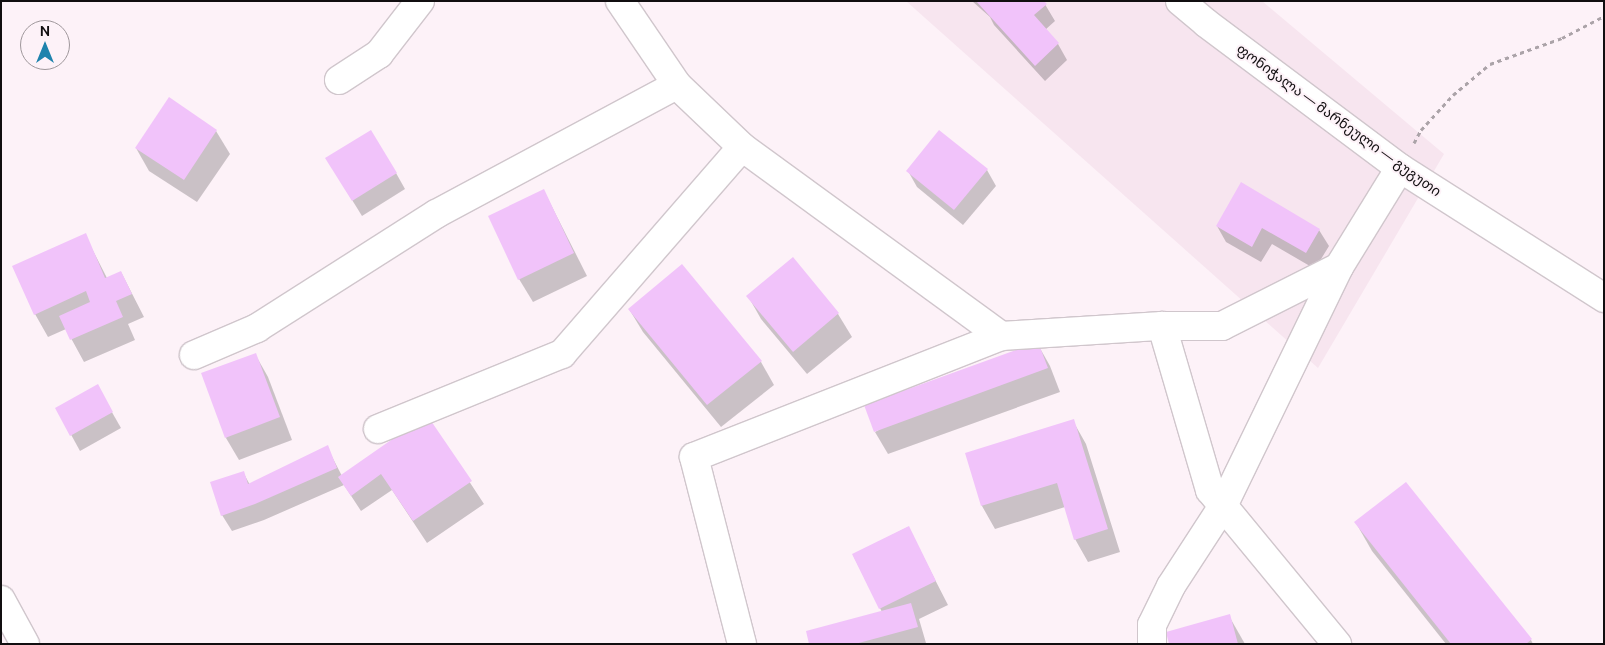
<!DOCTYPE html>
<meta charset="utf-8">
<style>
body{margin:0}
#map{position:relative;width:1605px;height:645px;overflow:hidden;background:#fdf2f8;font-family:Ubuntu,"Noto Sans Georgian",sans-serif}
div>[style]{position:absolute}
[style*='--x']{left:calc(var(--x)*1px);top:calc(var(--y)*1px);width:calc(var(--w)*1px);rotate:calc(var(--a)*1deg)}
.built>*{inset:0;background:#f7e5ef}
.shadow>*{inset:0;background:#0003}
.building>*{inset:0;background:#f1c3fa}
.path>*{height:3px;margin-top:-1.5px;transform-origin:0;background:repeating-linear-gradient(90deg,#aba3a8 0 4px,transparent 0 8px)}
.roads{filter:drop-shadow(1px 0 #d0c6cc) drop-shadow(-1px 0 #d0c6cc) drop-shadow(0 1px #d0c6cc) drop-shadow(0 -1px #d0c6cc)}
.minor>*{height:28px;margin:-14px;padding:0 14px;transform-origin:14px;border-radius:14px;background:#fff}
.highway>*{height:28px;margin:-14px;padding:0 14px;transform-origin:14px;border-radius:14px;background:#fff}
span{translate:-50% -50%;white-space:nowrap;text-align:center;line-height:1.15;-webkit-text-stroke:4px #fdf2f8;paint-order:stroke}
.street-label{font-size:14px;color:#110e10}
.frame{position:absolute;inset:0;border:2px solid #110e10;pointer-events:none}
.north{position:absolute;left:20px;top:20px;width:50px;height:50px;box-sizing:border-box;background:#fdf2f8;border:1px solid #9f979b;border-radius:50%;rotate:0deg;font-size:14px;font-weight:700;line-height:20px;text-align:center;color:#110e10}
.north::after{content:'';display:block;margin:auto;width:18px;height:22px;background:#1e83ad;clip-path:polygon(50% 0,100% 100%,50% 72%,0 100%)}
</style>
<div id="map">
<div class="built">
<i style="clip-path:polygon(906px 1px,1262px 1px,1444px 154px,1318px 368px)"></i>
</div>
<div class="shadow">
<i style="clip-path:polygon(972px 1px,1043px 1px,1055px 21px,1045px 30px,1058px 44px,1067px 60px,1045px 81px,994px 25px,990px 17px)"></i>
<i style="clip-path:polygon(169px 99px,216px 131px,230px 154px,197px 202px,149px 171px,136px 148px)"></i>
<i style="clip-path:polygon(987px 170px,996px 186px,963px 225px,917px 187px,908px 171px)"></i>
<i style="clip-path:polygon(396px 173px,405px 189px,362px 216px,336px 174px)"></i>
<i style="clip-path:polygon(544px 191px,587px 276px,533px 302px,519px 279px)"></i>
<i style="clip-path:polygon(1217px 226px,1319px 230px,1329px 246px,1315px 269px,1272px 244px,1261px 262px,1226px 242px)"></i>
<i style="clip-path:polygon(85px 235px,107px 278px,121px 272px,144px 317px,128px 324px,135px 340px,84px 362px,66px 329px,48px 337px,35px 314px)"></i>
<i style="clip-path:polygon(793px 259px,838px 314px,852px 337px,807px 374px,761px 319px,748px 296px)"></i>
<i style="clip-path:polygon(629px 309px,761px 362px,774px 385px,721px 427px,643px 332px)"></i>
<i style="clip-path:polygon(1037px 343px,1050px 366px,1060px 392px,888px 454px,875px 432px)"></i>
<i style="clip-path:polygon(255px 354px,268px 377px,292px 440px,239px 460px,226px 438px)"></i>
<i style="clip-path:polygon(97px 386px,121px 428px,80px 451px,57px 409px)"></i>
<i style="clip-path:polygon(427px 417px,484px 504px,427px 543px,392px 490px,361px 511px,344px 485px,264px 520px,232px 531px,222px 515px,243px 472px,250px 485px,327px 447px,342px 476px)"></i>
<i style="clip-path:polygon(1073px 421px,1086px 444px,1120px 552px,1088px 562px,1075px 539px,1065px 507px,995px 529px,982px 506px,966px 454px)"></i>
<i style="clip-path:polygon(1356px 523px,1531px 640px,1533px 644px,1446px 644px,1372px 551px)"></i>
<i style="clip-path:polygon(908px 527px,948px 605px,919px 619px,926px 643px,810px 644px,882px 612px,853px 555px)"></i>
<i style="clip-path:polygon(1229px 616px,1245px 644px,1170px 644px)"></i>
</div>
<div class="building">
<i style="clip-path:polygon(976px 1px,1044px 1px,1047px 4px,1034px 15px,1059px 43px,1035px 66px)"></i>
<i style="clip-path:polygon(169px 97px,217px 130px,184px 180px,135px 148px)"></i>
<i style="clip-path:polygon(371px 130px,397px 173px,352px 201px,325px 158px)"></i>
<i style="clip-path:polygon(939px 130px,988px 169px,954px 210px,906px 171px)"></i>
<i style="clip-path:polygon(1241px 182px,1320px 229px,1306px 253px,1262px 228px,1252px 247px,1216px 226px)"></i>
<i style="clip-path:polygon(544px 189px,574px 253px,518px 280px,488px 216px)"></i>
<i style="clip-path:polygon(86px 233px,105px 278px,121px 271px,132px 294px,116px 301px,123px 317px,70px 340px,59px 316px,90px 302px,86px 291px,34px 315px,12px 266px)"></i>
<i style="clip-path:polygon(793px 257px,839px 313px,793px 352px,746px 296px)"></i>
<i style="clip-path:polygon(682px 264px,762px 361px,707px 405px,628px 309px)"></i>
<i style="clip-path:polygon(1038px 342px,1048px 368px,874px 432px,864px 405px)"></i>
<i style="clip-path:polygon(256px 353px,280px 417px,225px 438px,201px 373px)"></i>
<i style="clip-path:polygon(98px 384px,113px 412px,70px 436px,55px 408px)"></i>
<i style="clip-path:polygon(427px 415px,472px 481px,413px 521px,381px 474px,351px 496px,338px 477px)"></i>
<i style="clip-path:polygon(1074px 419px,1108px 529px,1074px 540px,1057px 483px,981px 506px,965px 453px)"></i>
<i style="clip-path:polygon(328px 445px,337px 468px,255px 504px,221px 516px,210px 482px,244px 471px,248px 484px)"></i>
<i style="clip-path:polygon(1406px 482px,1532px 639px,1526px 644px,1451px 644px,1354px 522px)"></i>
<i style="clip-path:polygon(909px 526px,936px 581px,879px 609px,852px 554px)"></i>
<i style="clip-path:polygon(911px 603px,918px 627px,855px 644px,809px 644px,806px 631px)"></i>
<i style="clip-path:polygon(1230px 614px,1238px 644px,1169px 644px,1166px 632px)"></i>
</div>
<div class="path">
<i style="--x:1414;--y:143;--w:15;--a:-62"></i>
<i style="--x:1421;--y:130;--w:47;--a:-47.6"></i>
<i style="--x:1453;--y:95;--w:48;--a:-40"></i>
<i style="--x:1490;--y:64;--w:77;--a:-19.9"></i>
<i style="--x:1562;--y:38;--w:47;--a:-27.6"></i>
</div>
<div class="roads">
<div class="minor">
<i style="--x:620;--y:1;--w:102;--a:55.8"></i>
<i style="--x:339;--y:80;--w:48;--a:-33"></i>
<i style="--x:379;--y:54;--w:67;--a:-52.3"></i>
<i style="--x:1162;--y:326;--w:171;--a:73.7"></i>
<i style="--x:1210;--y:490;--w:200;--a:50.5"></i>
<i style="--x:194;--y:355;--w:69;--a:-23.2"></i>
<i style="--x:257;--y:328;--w:212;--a:-32.5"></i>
<i style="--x:436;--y:214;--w:273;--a:-28.2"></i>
<i style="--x:677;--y:85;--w:90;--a:43.6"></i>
<i style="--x:742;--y:147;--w:321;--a:36.1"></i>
<i style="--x:378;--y:429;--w:199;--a:-22.2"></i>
<i style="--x:562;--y:354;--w:274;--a:-49"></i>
<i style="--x:1;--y:600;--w:50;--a:61.4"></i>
<i style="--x:742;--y:644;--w:193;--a:-104.4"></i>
<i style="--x:694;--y:457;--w:330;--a:-21.5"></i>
<i style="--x:1001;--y:336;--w:161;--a:-3.6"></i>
<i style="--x:1162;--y:326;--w:60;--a:0"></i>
<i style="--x:1222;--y:326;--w:131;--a:-26.8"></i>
<i style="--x:1152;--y:644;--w:19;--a:-90"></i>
<i style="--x:1152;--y:625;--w:43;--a:-64"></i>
<i style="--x:1171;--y:586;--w:95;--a:-57"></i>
<i style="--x:1223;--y:506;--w:266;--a:-64.1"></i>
<i style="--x:1339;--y:267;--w:116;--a:-58.4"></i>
</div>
<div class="highway">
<i style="--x:1180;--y:1;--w:34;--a:40"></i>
<i style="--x:1206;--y:23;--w:242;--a:36.8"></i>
<i style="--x:1400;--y:168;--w:242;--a:32.5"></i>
</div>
</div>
<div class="street-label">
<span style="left:1339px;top:120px;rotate:36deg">ფონიჭალა — მარნეული — გუგუთი</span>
</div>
<div class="frame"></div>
<div class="north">N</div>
</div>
